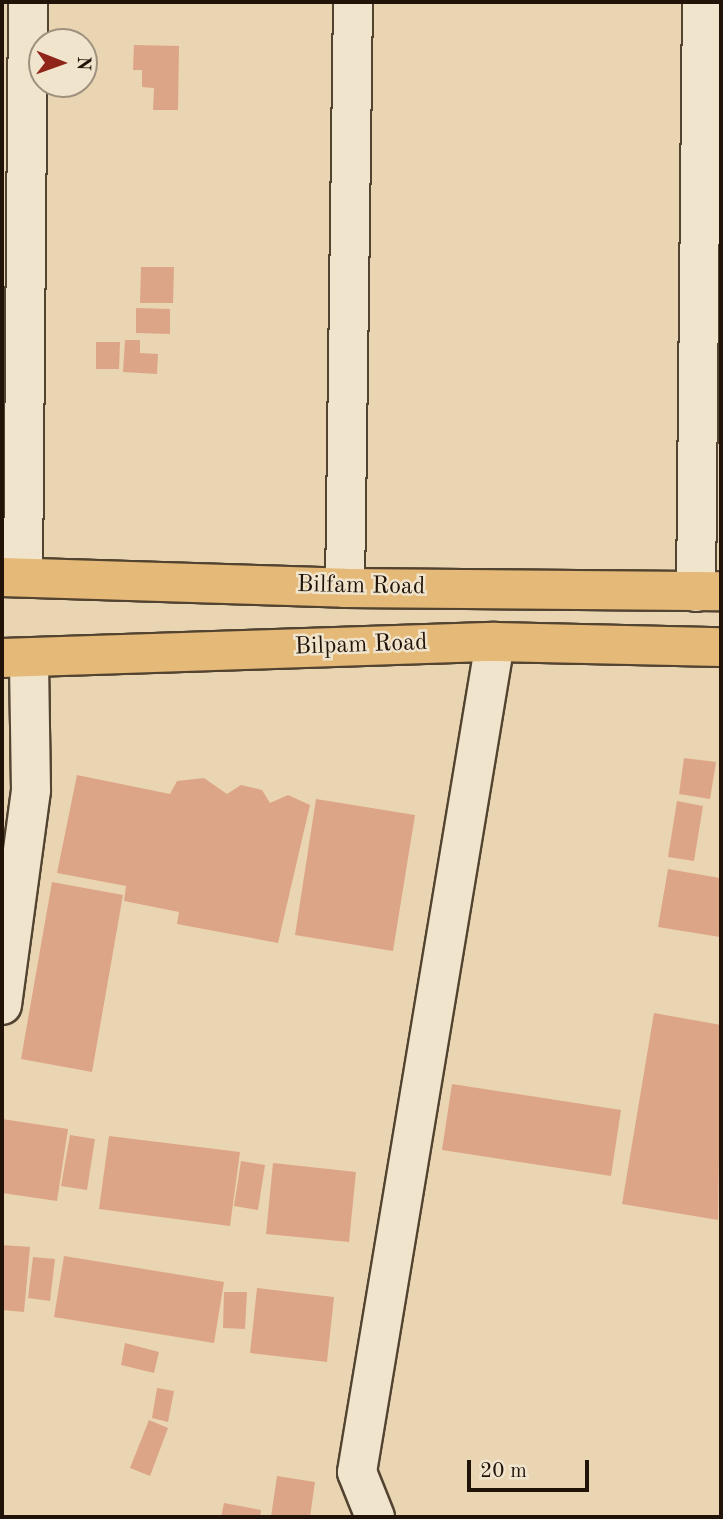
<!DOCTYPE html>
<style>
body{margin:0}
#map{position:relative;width:723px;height:1519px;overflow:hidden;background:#ead5b2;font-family:"Old Standard TT",serif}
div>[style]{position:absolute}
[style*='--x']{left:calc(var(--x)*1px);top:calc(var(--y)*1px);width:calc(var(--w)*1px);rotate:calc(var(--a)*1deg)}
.building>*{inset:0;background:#dda587}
.roads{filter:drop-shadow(2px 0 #534432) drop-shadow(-2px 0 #534432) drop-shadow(0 2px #534432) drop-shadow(0 -2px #534432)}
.minor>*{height:38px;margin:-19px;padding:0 19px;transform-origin:19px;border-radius:19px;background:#f1e4cd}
.major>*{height:38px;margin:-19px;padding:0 19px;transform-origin:19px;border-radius:19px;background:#e5ba79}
span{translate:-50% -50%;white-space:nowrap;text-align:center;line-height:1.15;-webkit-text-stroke:5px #f1e4cd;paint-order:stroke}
.street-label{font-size:24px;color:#211307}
.frame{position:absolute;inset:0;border:4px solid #211307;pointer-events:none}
.north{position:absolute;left:28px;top:28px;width:70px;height:70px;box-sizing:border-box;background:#f1e4cd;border:2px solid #9e907e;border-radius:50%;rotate:91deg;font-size:19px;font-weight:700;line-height:28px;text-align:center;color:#211307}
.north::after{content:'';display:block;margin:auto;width:24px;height:32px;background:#8f2418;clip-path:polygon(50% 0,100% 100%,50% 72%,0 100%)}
.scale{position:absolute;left:467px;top:1460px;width:122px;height:32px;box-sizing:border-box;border:4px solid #211307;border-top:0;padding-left:9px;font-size:21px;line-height:24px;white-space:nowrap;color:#211307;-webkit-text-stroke:5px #f1e4cd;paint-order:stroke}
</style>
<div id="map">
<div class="building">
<i style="clip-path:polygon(134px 45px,179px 46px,178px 110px,153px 110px,154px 88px,142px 87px,142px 70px,133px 70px)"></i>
<i style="clip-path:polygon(141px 267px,174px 267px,173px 303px,140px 303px)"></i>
<i style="clip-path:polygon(136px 308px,170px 309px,170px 334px,136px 333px)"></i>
<i style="clip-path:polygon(125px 340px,140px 340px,140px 353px,158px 354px,157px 374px,123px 372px)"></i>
<i style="clip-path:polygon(96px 342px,120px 342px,119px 369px,96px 369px)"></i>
<i style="clip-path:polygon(684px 758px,716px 762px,710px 799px,679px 794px)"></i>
<i style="clip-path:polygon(77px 775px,170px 794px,177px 781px,204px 778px,227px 794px,241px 785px,262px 790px,270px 803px,288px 795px,310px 805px,278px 943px,177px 924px,179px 912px,124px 901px,126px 886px,57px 873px)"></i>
<i style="clip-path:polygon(316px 799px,415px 815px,393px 951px,295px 935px)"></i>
<i style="clip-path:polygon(677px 801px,703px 806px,694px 861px,668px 857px)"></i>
<i style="clip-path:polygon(668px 869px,720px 878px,720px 937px,658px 927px)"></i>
<i style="clip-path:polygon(52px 882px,123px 895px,92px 1072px,21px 1059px)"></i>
<i style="clip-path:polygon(654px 1013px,721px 1025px,718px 1220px,622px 1204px)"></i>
<i style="clip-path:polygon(452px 1084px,621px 1110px,611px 1176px,442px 1150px)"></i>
<i style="clip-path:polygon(2px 1119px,68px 1129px,57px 1201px,2px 1193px)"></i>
<i style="clip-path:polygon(70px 1135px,95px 1139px,87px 1190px,61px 1186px)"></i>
<i style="clip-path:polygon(109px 1136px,240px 1152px,230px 1226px,99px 1209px)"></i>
<i style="clip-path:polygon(241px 1161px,265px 1165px,258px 1210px,234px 1206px)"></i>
<i style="clip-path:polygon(273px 1163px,356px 1172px,349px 1242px,266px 1234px)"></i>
<i style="clip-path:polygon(2px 1245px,30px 1247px,24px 1312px,2px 1310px)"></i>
<i style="clip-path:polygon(64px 1256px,224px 1282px,214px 1343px,54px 1317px)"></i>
<i style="clip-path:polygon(33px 1257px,55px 1259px,50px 1301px,28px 1298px)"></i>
<i style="clip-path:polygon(257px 1288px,334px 1297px,327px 1362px,250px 1353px)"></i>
<i style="clip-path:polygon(224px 1292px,247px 1292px,245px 1329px,223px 1328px)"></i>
<i style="clip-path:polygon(125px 1343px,159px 1352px,154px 1373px,121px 1365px)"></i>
<i style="clip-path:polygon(157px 1388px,174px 1391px,168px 1422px,152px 1418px)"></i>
<i style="clip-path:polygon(149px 1420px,168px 1428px,150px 1476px,130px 1468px)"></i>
<i style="clip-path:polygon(277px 1476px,315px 1482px,310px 1517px,271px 1517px)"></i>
<i style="clip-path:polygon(224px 1503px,261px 1510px,260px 1517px,221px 1517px)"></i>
</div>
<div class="roads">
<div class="minor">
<i style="--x:23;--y:577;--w:575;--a:-89.5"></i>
<i style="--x:345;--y:588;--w:586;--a:-89.22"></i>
<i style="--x:696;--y:592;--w:590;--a:-89.42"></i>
<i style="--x:2;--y:1005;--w:217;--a:-82.3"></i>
<i style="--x:31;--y:790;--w:132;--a:-90.9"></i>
<i style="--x:375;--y:1517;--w:48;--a:-111.8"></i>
<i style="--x:357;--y:1472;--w:841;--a:-80.56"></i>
</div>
<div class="major">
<i style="--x:2;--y:577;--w:343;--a:1.8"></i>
<i style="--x:345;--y:588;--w:376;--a:0.5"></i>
<i style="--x:2;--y:658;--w:493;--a:-1.9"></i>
<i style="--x:495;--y:642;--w:226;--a:1.3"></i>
</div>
</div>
<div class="street-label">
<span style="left:361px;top:587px;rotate:1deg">Bilfam Road</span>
<span style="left:361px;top:646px;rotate:-2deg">Bilpam Road</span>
</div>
<div class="frame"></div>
<div class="north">N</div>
<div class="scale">20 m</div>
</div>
